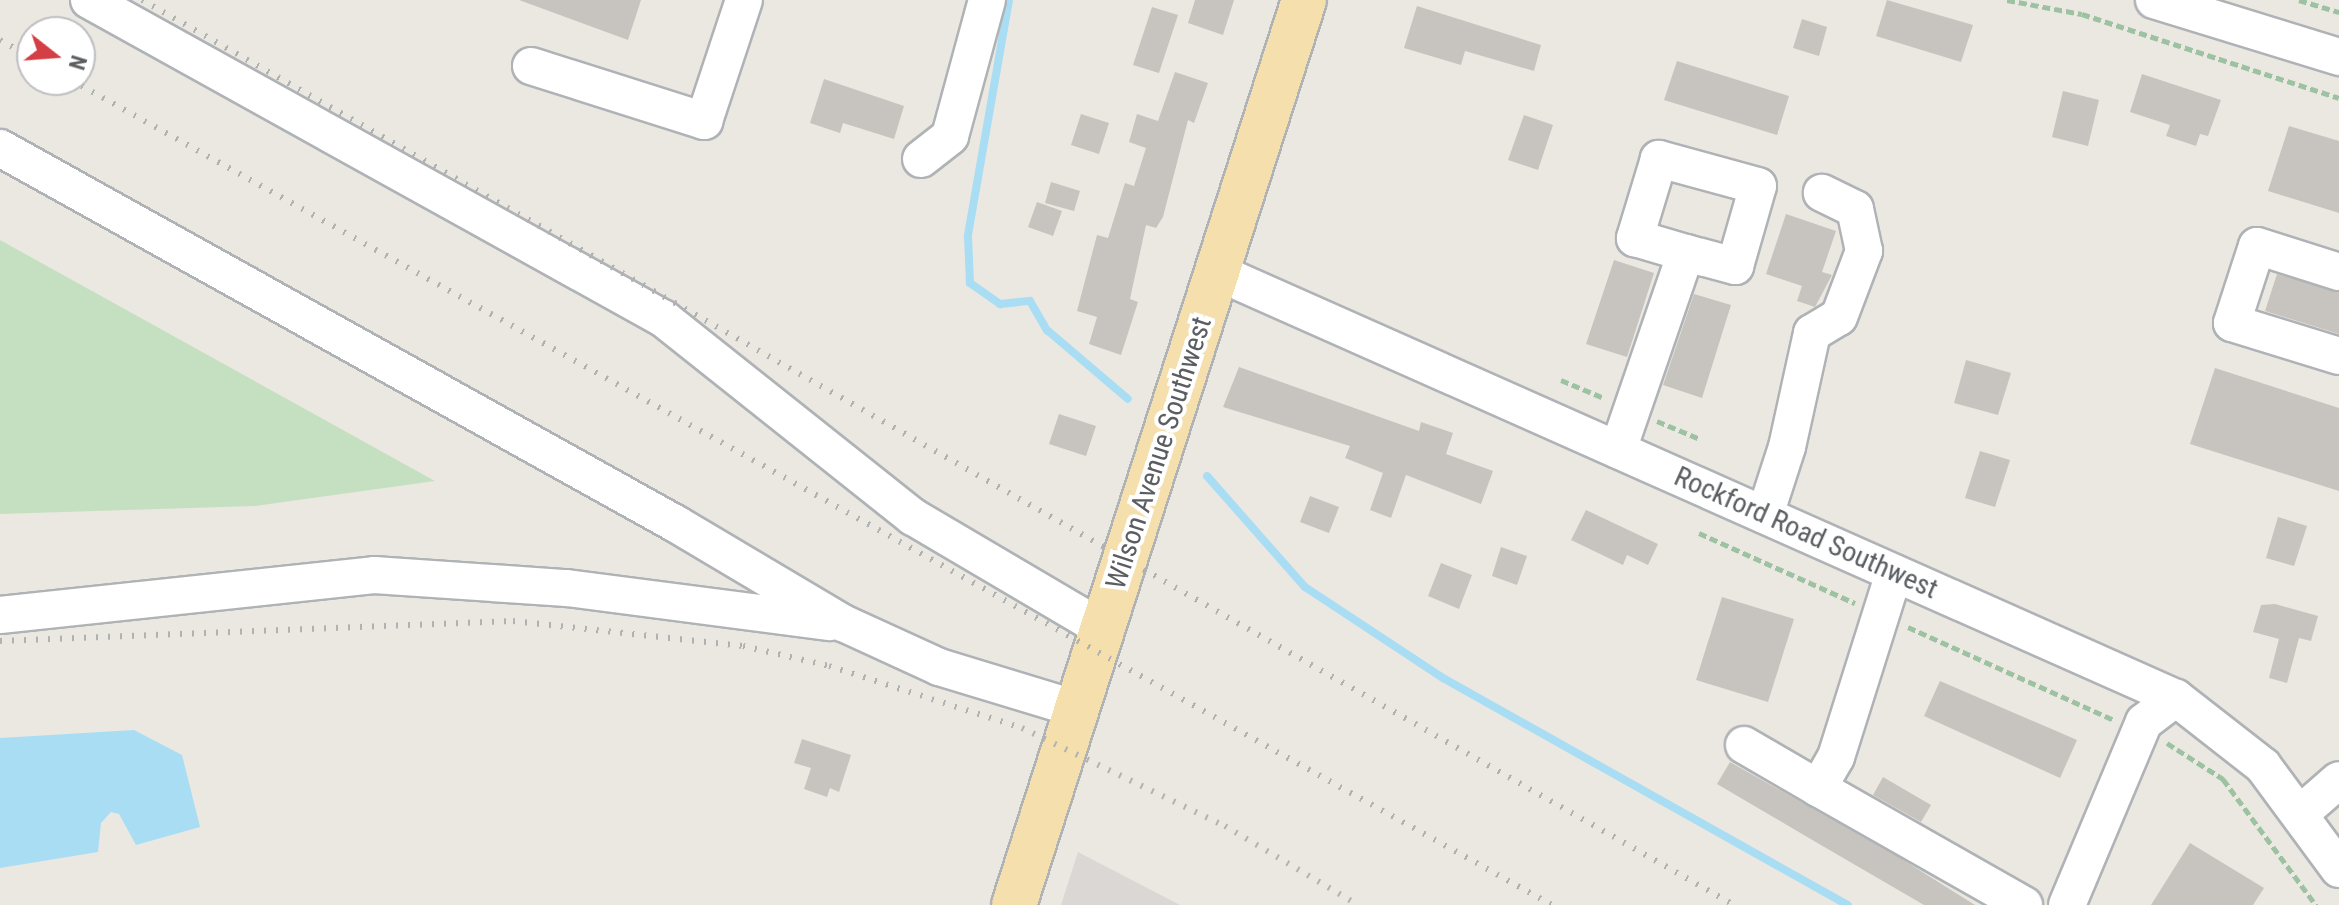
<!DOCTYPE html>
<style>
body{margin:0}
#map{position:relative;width:2339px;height:905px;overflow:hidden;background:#ebe8e2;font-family:"Roboto Condensed",sans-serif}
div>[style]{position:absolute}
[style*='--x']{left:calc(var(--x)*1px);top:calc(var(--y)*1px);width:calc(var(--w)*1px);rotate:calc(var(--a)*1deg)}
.industrial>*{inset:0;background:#dad7d4}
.green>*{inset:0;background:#c5e0c1}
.water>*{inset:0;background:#a9ddf4}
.stream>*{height:8px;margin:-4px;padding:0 4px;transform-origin:4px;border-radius:4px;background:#a9ddf4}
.building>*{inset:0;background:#c7c3be}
.path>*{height:5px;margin-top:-2.5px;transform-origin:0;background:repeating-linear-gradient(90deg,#9dc2a2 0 8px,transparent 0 12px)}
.roads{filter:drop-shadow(2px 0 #afb3b6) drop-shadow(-2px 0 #afb3b6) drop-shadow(0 2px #afb3b6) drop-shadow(0 -2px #afb3b6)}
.minor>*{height:36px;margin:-18px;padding:0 18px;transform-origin:18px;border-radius:18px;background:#fff}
.major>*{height:44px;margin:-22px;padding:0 22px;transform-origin:22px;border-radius:22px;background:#f5e0ad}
.rail>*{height:6px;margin-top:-3px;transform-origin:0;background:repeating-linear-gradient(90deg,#b0b1b1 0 2px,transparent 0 12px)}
span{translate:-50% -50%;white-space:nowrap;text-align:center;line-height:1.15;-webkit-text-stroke:8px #fff;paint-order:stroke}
.street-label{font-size:28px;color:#5a5e61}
.north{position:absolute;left:16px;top:16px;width:80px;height:80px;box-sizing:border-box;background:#fff;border:2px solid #bdbfc0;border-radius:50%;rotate:107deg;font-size:22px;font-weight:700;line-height:32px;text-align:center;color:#5a5e61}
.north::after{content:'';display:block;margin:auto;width:28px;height:36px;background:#d43f46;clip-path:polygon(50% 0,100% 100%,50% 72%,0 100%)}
</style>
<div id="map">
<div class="industrial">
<i style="clip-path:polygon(1078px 852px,1180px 905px,1061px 905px)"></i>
</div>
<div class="green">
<i style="clip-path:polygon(0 240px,435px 481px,255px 506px,0 514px)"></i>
</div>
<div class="water">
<i style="clip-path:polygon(134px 730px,182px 755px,200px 827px,136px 845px,119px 814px,111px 812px,101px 823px,98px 852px,0 868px,0 738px)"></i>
</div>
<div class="stream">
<i style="--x:1009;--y:0;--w:240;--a:99.9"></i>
<i style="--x:968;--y:236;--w:47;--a:87.6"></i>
<i style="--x:970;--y:283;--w:37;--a:35"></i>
<i style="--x:1000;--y:304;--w:30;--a:-6"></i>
<i style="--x:1030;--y:301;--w:34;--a:60"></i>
<i style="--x:1047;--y:330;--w:106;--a:40.4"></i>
<i style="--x:1207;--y:476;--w:148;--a:48.6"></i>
<i style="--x:1305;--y:587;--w:165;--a:33.4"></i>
<i style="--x:1443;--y:678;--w:464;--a:29.3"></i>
</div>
<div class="building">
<i style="clip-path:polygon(519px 0,641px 0,628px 40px)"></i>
<i style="clip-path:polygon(1195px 0,1234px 0,1223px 35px,1188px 23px)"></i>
<i style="clip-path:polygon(1887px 0,1973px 25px,1961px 62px,1876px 36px)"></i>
<i style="clip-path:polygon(1417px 6px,1541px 45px,1534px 71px,1465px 51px,1461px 65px,1404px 48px)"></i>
<i style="clip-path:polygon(1152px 7px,1178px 15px,1159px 73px,1133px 65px)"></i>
<i style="clip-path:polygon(1802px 19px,1827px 27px,1819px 56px,1793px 48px)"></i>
<i style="clip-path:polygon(1677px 61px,1789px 96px,1777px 135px,1664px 100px)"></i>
<i style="clip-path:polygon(1175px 72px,1208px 83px,1194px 123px,1188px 120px,1163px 217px,1156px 228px,1146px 225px,1130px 299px,1138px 302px,1121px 355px,1089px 344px,1097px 317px,1077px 311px,1097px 235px,1108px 238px,1125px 183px,1134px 186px,1146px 148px,1129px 142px,1137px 114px,1158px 121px)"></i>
<i style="clip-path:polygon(2142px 74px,2221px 100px,2208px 136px,2200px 134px,2196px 146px,2166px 136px,2170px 125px,2130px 112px)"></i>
<i style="clip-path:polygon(824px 79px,904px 106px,894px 139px,843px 123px,840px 133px,810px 123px)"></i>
<i style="clip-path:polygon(2063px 91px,2099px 100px,2088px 146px,2052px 137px)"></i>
<i style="clip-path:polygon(1081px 114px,1109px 123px,1099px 154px,1071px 145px)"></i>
<i style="clip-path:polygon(1524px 115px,1553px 125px,1538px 170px,1508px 160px)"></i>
<i style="clip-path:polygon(2289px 126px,2339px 141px,2339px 213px,2268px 191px)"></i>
<i style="clip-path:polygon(1051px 182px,1080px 191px,1074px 211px,1045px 203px)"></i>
<i style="clip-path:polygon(1037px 202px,1062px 211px,1053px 236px,1028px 227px)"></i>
<i style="clip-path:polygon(1786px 214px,1836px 231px,1822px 272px,1832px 275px,1815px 307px,1797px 301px,1802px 286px,1766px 274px)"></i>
<i style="clip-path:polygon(1614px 260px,1654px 273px,1627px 357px,1586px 344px)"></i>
<i style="clip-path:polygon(2277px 274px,2339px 292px,2339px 334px,2265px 311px)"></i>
<i style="clip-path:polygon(1694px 294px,1731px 305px,1702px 398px,1663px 385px)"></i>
<i style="clip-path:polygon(1966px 360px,2011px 373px,1998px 415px,1954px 403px)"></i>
<i style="clip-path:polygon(1239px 367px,1419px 431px,1421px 422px,1453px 433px,1446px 454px,1493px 471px,1481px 504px,1406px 475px,1391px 518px,1370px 510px,1383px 473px,1345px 458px,1350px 446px,1223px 407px)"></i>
<i style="clip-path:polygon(2215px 368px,2339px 408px,2339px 491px,2190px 444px)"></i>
<i style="clip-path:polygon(1059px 414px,1096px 426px,1086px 456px,1049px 444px)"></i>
<i style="clip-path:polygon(1980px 451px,2010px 460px,1995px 507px,1965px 498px)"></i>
<i style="clip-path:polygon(1310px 496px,1339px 507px,1329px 533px,1300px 522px)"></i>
<i style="clip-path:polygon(1586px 510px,1658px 544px,1648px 565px,1627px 555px,1623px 565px,1571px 540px)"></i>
<i style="clip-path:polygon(2278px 517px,2307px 526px,2294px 566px,2266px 558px)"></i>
<i style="clip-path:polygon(1501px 547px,1527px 556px,1517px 585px,1492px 576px)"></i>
<i style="clip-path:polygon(1441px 563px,1472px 575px,1459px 609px,1428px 596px)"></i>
<i style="clip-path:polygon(1722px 597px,1794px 619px,1768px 702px,1696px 680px)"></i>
<i style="clip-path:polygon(2275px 604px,2318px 616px,2311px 641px,2299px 638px,2287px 683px,2269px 678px,2279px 639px,2253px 632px,2261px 605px)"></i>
<i style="clip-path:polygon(1940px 681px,2077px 740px,2060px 778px,1924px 716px)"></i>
<i style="clip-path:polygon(802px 739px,851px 755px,839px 792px,830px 788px,827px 797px,804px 789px,811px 768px,794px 763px)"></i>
<i style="clip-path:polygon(1730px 762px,1900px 858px,1975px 905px,1924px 905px,1814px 841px,1717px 784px)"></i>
<i style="clip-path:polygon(1883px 777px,1931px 805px,1921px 822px,1873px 795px)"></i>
<i style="clip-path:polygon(2190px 843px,2264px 888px,2253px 905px,2151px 905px)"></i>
</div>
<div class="path">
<i style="--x:2007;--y:0;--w:76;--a:10.6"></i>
<i style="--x:2082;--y:14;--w:270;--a:18.1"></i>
<i style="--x:2299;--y:0;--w:42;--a:16.7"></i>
<i style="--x:1561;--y:380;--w:47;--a:22.7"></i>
<i style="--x:1657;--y:421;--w:47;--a:22.7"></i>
<i style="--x:1699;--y:533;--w:171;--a:24.2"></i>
<i style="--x:1908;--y:627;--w:226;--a:24.3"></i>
<i style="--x:2167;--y:743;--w:67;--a:32.7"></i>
<i style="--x:2223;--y:779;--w:157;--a:53.6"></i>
</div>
<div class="roads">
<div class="minor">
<i style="--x:89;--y:0;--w:658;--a:29.02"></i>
<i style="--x:664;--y:319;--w:318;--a:38.5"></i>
<i style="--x:913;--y:517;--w:221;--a:30.5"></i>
<i style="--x:2154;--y:0;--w:194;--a:17.1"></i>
<i style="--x:531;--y:66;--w:182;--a:17.6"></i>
<i style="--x:704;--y:121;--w:127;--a:-71.7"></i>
<i style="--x:0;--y:148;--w:774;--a:29.08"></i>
<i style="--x:676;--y:524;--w:194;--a:30.7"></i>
<i style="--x:843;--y:623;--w:106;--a:24.6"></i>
<i style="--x:939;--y:667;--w:144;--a:16.9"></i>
<i style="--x:921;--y:159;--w:37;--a:-38"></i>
<i style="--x:950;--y:136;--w:141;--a:-74.8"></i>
<i style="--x:1217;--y:272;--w:1049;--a:23.95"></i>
<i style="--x:2176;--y:698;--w:110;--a:38"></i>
<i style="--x:2263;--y:766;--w:128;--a:53.6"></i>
<i style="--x:2339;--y:272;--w:86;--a:-162.4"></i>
<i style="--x:2257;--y:246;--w:81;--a:108"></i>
<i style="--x:2232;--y:323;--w:112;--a:17.1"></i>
<i style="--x:1618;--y:450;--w:208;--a:-71"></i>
<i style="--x:1686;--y:253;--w:51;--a:14.9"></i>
<i style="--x:1735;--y:266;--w:83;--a:-74"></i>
<i style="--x:1758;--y:186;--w:103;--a:-164.7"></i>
<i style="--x:1659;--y:159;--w:83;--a:106.9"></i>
<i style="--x:1635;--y:238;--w:53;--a:16.4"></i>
<i style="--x:1765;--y:515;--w:71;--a:-72.1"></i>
<i style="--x:1787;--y:447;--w:117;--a:-77.6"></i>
<i style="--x:1812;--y:333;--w:31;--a:-31"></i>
<i style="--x:1839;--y:317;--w:71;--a:-69.3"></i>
<i style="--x:1864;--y:251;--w:43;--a:-102.1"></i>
<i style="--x:1855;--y:209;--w:37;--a:-154"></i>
<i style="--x:1894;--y:573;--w:193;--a:107.5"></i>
<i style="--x:1836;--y:757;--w:36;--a:120"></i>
<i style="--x:1818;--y:788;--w:237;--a:29.6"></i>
<i style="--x:0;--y:615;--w:376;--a:-6.1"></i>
<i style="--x:374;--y:575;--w:193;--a:3.9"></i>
<i style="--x:567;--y:588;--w:265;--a:7.4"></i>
<i style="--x:1744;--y:745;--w:86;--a:30.2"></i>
<i style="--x:2301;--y:813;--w:50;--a:-41"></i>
<i style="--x:2067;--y:905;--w:199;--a:-67.2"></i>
<i style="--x:2144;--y:722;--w:40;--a:-37"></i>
</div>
<div class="major">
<i style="--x:1014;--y:905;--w:950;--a:-72.23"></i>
</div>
</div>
<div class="rail">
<i style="--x:142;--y:0;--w:1831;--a:29.62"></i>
<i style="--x:0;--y:40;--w:37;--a:29"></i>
<i style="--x:71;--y:80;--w:1695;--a:29.12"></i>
<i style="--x:0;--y:641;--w:513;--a:-2.23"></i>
<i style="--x:513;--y:621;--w:231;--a:6.2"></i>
<i style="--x:743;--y:646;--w:88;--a:13.1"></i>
<i style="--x:829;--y:666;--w:203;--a:17.8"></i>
<i style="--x:1022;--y:728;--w:225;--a:25.8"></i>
<i style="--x:1225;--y:826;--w:155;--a:30.7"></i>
</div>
<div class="street-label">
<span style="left:1159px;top:453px;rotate:-72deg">Wilson Avenue Southwest</span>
<span style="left:1806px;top:533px;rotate:24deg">Rockford Road Southwest</span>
</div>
<div class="north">N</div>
</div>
